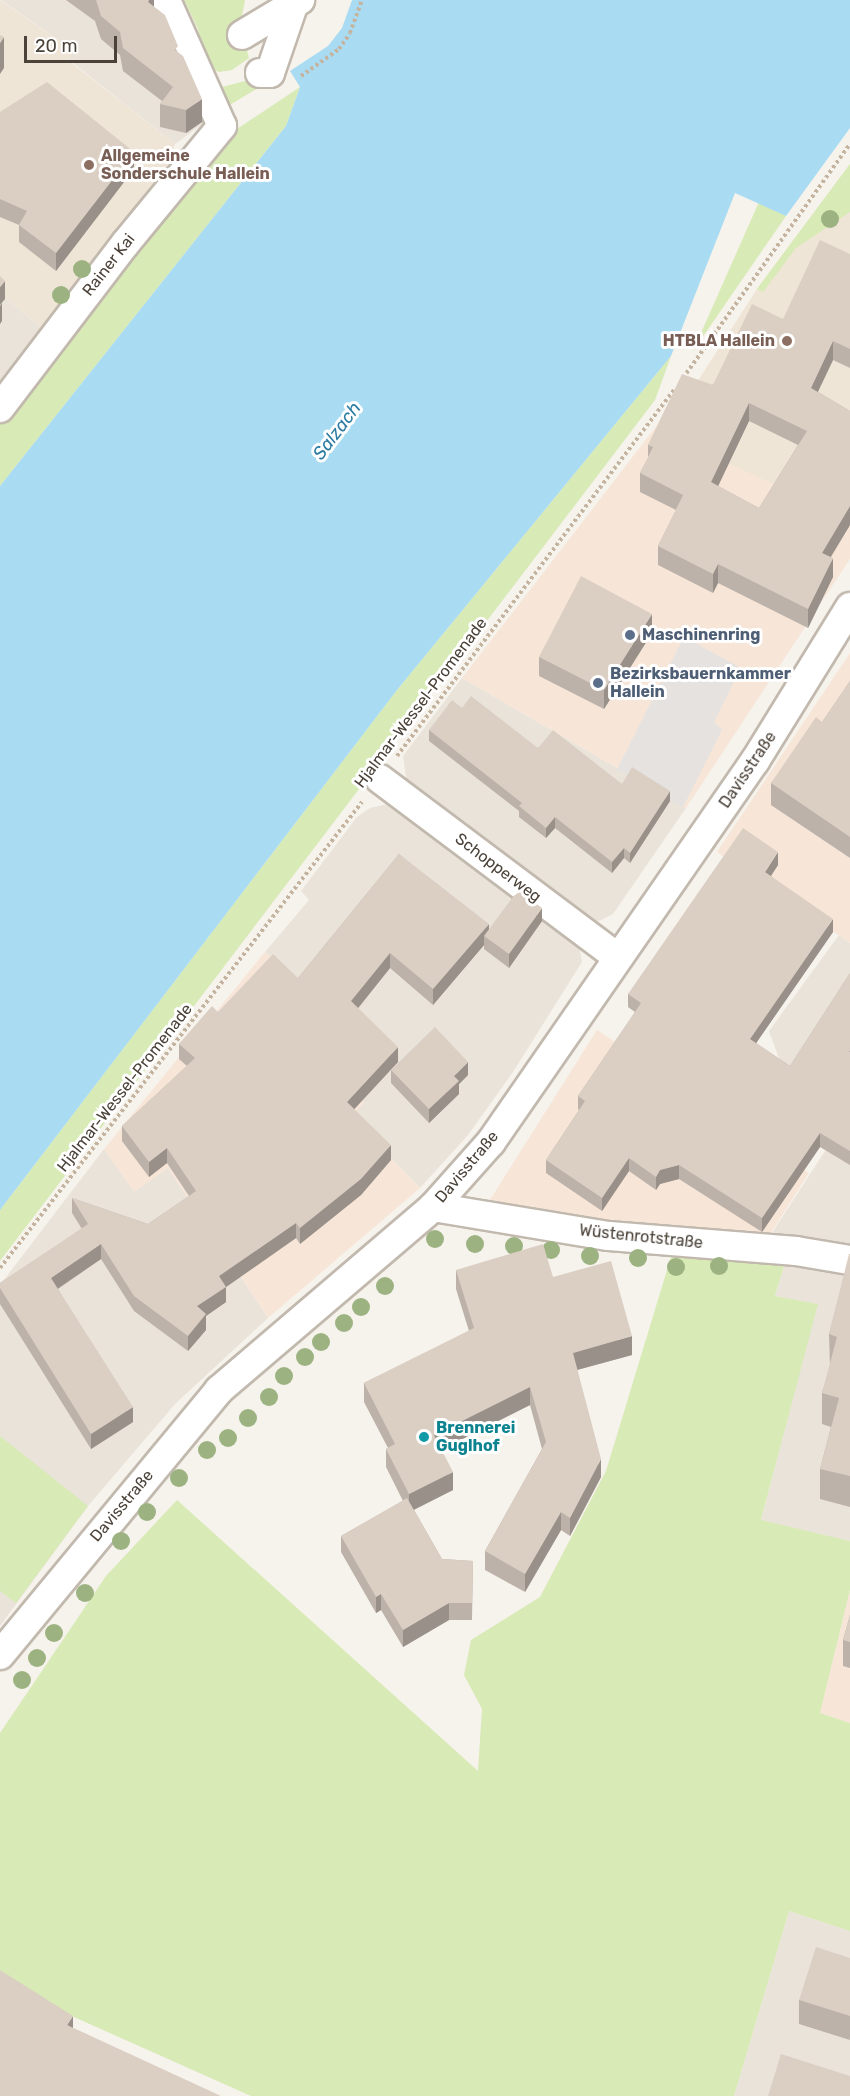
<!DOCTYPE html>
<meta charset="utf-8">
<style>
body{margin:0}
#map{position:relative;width:850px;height:2096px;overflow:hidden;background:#f6f2ec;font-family:Rubik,sans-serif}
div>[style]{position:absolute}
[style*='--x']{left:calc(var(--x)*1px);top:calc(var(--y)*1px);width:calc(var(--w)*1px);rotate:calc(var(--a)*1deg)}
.residential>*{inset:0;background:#eae3da}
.commercial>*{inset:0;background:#f7e6d8}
.education>*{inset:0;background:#efe5d6}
.green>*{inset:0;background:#d8eab5}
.parking>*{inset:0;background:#e5e2e0}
.water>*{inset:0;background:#a9dcf2}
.path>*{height:4px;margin-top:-2px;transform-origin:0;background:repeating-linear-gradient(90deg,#c4b39f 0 3px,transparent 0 6px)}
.roads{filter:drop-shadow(2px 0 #c2b9ae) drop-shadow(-2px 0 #c2b9ae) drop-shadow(0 2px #c2b9ae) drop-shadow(0 -2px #c2b9ae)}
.street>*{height:28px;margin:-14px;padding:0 14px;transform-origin:14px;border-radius:14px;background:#fff}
.trees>*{width:18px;height:18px;margin:-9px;border-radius:50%;background:#9cb381}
.wall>*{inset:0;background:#bcb2a9}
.shaded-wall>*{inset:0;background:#999189}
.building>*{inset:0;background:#dbcfc4}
.dots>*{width:16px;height:16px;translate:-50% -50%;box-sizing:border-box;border:3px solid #fff;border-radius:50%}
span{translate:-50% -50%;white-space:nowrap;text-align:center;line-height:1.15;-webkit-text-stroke:6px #fff;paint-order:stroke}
.education-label{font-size:16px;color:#785e54;font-weight:700}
.left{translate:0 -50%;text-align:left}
.right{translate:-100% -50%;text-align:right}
.street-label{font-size:16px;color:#4b4239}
.service-label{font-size:16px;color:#4e5e75;font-weight:700}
.culture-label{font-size:16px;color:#0d838f;font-weight:700}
.water-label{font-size:18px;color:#2a7ba1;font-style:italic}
.scale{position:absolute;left:24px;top:36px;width:93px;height:27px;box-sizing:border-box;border:3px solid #4b4239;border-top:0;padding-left:8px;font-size:18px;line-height:21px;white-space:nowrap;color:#4b4239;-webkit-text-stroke:4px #fff;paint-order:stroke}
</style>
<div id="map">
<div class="residential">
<i style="clip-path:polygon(1px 0,174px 0,223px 109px,175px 144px,68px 59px,74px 51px)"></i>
<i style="clip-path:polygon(0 294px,46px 331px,0 387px)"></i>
<i style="clip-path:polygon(462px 678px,686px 808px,613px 914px,599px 921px,584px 918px,407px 784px,403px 756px)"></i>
<i style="clip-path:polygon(388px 804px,407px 811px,578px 940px,582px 962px,513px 1072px,468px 1135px,420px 1188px,351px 1117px,353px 1092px,391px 1052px,265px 952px,309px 900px,301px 891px,357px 817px,370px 808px)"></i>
<i style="clip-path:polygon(839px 935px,850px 943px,850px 1246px,768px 1239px,849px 1114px,783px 1069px,769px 1031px)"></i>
<i style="clip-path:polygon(104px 1149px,134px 1191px,168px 1168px,268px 1318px,175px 1404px,88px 1506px,0 1626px,0 1285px)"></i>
<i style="clip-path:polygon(785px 1263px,850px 1270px,850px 1541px,761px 1521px,817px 1304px,775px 1296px)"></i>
<i style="clip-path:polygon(789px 1911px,850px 1931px,850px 2096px,734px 2096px)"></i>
</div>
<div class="commercial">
<i style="clip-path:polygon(685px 389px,850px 430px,850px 559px,686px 808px,462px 678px)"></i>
<i style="clip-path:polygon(850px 653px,850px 943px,717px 852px)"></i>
<i style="clip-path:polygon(265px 952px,392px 1052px,353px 1092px,364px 1103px,351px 1117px,420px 1188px,268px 1318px,168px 1168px,134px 1192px,104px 1149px)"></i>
<i style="clip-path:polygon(597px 1030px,809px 1173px,767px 1239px,607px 1225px,488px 1203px)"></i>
<i style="clip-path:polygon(850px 1590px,850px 1723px,820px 1713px)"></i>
</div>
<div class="education">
<i style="clip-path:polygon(0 0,74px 51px,68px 60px,175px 144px,167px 167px,46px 331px,0 294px)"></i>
<i style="clip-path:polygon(850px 164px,850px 430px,776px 485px,729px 464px,749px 421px,690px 393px,757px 289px)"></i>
</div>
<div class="green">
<i style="clip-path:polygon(184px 0,245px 0,240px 25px,249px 58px,232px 70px,219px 72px,205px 65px,198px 29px)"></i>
<i style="clip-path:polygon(253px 79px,265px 84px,223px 109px,218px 88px)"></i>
<i style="clip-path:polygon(300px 87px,286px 126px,0 486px,0 424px,124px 259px,228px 135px)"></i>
<i style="clip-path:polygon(850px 164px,850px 212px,796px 248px,763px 292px,757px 289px)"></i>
<i style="clip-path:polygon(759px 202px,786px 216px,693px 351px)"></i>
<i style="clip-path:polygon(671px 356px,655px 400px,0 1261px,0 1210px,397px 690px)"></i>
<i style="clip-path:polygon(671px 1257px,785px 1263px,775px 1296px,818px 1304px,761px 1520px,850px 1541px,850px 1590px,820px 1713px,850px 1723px,850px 1931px,789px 1911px,734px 2096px,251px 2096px,0 1984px,0 1733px,106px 1576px,177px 1500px,478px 1771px,482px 1709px,464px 1675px,471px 1640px,540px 1597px,606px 1471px)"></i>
<i style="clip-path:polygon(0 1436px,88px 1506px,16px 1603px,0 1591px)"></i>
</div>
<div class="parking">
<i style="clip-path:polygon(684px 637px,741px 668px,714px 722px,722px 730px,683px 807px,617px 769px)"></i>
</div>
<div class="water">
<i style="clip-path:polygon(352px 0,850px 0,850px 128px,786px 216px,735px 193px,671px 356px,397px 690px,0 1210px,0 486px,286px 126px,300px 87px,290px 71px,328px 46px,342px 28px)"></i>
</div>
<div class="path">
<i style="--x:301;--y:76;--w:47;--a:-35.4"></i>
<i style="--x:339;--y:49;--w:19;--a:-55"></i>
<i style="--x:350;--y:33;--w:35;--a:-70"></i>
<i style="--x:683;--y:378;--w:287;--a:-54.5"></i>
<i style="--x:397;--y:756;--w:460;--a:-52.9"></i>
<i style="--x:0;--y:1268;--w:590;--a:-52.16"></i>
</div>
<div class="roads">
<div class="street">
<i style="--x:242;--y:35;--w:68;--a:-31.1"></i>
<i style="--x:260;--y:73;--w:10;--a:0"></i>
<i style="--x:270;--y:73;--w:77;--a:-71.1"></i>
<i style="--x:0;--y:408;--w:206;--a:-52.7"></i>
<i style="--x:125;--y:244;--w:153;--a:-50.6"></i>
<i style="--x:222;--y:126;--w:138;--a:-114"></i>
<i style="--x:380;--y:779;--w:296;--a:36.9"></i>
<i style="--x:433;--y:1207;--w:178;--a:9.4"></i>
<i style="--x:609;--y:1236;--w:188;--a:4.6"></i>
<i style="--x:796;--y:1251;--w:55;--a:9.5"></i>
<i style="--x:0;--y:1655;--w:344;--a:-50.4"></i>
<i style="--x:219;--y:1390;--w:282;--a:-40.5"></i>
<i style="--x:433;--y:1207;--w:87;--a:-48.3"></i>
<i style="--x:491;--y:1142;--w:464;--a:-55.3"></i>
<i style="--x:755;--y:761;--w:181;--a:-58.3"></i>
</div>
</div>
<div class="trees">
<i style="left:830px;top:219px"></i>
<i style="left:82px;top:269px"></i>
<i style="left:61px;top:295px"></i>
<i style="left:435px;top:1239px"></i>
<i style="left:475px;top:1244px"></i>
<i style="left:514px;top:1246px"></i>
<i style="left:551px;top:1250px"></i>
<i style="left:590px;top:1256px"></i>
<i style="left:638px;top:1258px"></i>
<i style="left:719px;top:1266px"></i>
<i style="left:676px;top:1267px"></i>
<i style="left:385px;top:1286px"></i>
<i style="left:361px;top:1307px"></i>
<i style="left:344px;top:1323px"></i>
<i style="left:321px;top:1342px"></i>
<i style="left:305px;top:1357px"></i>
<i style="left:284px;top:1376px"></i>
<i style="left:269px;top:1397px"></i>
<i style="left:248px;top:1418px"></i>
<i style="left:228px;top:1438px"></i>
<i style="left:207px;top:1450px"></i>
<i style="left:179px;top:1478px"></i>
<i style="left:147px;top:1512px"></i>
<i style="left:121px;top:1541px"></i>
<i style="left:85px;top:1593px"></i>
<i style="left:54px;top:1633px"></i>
<i style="left:37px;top:1658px"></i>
<i style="left:22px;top:1680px"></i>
</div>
<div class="wall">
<i style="clip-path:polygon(66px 0,154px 0,154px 7px,178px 53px,202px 122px,186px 133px,160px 127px,160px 104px,162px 101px,123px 71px,120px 55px,101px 39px,95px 21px)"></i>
<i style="clip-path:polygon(0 112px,134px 169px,56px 271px,19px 242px,19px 225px,0 217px)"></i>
<i style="clip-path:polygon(evenodd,850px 254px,850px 368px,833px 360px,818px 392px,850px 411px,850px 525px,831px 557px,833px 577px,808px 628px,718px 583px,713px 593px,658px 565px,658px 546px,676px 510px,640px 492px,640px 473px,648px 458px,648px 445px,783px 319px,850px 254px,749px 421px,798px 445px,759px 508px,718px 486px,749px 421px)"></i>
<i style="clip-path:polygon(652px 633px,604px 709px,539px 676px,539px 657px)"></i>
<i style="clip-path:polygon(850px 681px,850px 858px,771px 805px,771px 783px,822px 722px)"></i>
<i style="clip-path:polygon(462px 708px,538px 748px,622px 784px,670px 801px,630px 863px,624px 858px,612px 873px,555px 828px,546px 838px,519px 817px,519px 811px,429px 741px,429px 730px)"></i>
<i style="clip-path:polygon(399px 854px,489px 930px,542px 921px,509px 968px,484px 949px,484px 945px,433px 1005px,390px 968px,358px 1008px,398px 1062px,354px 1109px,391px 1160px,361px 1195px,300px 1244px,296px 1238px,226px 1287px,226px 1302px,206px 1316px,206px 1330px,188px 1351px,134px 1311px,101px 1259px,58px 1289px,133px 1422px,91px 1449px,0 1304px,0 1283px,82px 1229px,72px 1213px,72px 1198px,148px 1224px,189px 1196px,167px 1163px,149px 1177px,122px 1141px,122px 1126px,187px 1066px,179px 1059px,179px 1044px,218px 1012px,298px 978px)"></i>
<i style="clip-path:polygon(778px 865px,771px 876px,833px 932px,756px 1043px,790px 1066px,850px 973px,850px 1165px,820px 1147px,762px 1232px,679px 1179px,660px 1184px,656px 1190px,629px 1171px,602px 1211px,546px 1173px,546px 1160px,579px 1110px,578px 1109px,578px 1096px,635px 1012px,628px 1007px,628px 994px)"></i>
<i style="clip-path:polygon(391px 1070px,468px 1075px,459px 1084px,459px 1094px,429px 1123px,391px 1083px)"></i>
<i style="clip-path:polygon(850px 1254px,850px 1507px,820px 1499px,820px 1469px,831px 1427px,822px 1424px,822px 1393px,830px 1366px,829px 1334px)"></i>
<i style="clip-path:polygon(456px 1270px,553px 1277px,632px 1355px,577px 1370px,601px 1477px,570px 1536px,561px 1530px,525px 1592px,485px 1570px,485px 1551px,542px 1449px,530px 1405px,441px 1450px,453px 1490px,414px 1510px,442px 1559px,473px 1561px,472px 1620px,449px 1620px,403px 1647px,381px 1610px,376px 1613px,341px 1552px,341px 1536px,403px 1501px,386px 1467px,386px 1449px,388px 1448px,364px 1402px,364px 1383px,469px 1331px,456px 1289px)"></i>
<i style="clip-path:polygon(850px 1615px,850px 1668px,843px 1666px,843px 1640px)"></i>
<i style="clip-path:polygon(850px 1958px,850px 2040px,799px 2024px,799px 2000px)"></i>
</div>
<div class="shaded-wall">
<i style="clip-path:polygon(149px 0,154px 0,154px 15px,148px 2px)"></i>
<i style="clip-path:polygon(4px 37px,4px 68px,0 74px,0 43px)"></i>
<i style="clip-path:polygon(202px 99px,202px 122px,186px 133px,186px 110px)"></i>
<i style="clip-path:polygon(134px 152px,134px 169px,56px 271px,56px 253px)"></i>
<i style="clip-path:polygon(5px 281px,5px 299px,0 305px,0 287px)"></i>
<i style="clip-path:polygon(2px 303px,2px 321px,0 324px,0 306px)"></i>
<i style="clip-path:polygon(833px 341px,833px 360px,811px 406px,811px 388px)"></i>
<i style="clip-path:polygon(749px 403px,749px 421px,711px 501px,711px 482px)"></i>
<i style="clip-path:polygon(850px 506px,850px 525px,822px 571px,822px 553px)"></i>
<i style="clip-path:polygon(833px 558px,833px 577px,808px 628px,808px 609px)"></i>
<i style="clip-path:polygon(718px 564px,718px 583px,713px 593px,713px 574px)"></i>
<i style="clip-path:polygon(652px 614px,652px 633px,604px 709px,604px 690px)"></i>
<i style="clip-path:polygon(670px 791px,670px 801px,630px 863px,630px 853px)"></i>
<i style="clip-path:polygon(555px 817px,555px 828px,546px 838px,546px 828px)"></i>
<i style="clip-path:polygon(624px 848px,624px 858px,612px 873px,612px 862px)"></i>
<i style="clip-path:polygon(778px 852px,778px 865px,765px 885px,765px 872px)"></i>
<i style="clip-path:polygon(542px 908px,542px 921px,509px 968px,509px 954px)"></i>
<i style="clip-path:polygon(833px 919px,833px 932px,750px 1052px,750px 1039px)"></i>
<i style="clip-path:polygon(489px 924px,489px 939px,484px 936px,484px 945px,433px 1005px,433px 989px)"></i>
<i style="clip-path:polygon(390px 953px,390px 968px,351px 1017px,351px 1001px)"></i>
<i style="clip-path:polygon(398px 1047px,398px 1062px,347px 1117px,347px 1102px)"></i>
<i style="clip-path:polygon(468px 1062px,468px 1075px,459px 1084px,459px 1094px,429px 1123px,429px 1109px,454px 1076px)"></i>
<i style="clip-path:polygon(820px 1133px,820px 1147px,762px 1232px,762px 1218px)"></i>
<i style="clip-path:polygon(391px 1145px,391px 1160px,361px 1195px,300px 1244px,300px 1228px)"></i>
<i style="clip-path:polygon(167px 1148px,167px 1163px,149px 1177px,149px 1162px)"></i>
<i style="clip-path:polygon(629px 1158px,629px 1171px,602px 1211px,602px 1198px)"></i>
<i style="clip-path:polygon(679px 1165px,679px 1179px,660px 1184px,656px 1190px,656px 1177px,660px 1170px)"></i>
<i style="clip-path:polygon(296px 1223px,296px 1238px,219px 1292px,219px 1276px)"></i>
<i style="clip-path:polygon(101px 1244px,101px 1259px,51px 1293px,51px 1278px)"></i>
<i style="clip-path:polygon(226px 1287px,226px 1302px,206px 1316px,206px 1330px,188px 1351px,188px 1336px,197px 1306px)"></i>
<i style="clip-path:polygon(632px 1336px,632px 1355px,573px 1371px,573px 1353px)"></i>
<i style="clip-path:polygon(530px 1387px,530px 1405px,434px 1453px,434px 1435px)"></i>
<i style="clip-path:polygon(133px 1407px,133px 1422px,91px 1449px,91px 1434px)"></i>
<i style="clip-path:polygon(601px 1459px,601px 1477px,570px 1536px,570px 1518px)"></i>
<i style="clip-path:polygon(453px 1472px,453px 1490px,409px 1512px,409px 1494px)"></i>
<i style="clip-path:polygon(561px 1512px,561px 1530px,525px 1592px,525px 1574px)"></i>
<i style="clip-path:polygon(381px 1594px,381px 1610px,376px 1613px,376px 1597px)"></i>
<i style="clip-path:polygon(449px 1603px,449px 1620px,403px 1647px,403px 1630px)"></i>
<i style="clip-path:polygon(73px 2016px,73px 2035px,67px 2025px)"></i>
</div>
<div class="building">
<i style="clip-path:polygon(96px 0,149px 0,148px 2px,165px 15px,178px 46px,175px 50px,183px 56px,202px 99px,186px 110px,160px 104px,173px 87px,123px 48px,120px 32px,101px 16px)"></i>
<i style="clip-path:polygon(0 35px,4px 37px,0 43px)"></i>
<i style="clip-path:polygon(47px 82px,134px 152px,56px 253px,19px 225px,27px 211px,0 199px,0 112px)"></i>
<i style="clip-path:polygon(evenodd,820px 240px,850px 254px,850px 349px,833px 341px,811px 388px,850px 411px,850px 506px,822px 553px,833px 558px,808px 609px,718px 564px,713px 574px,658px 546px,683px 495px,640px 473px,653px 447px,648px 445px,682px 374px,713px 385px,752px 304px,783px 319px,820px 240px,749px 403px,807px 431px,759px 508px,711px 482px,749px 403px)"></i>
<i style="clip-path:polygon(0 276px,5px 281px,0 287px)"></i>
<i style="clip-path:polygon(581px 576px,652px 614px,604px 690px,539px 657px)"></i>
<i style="clip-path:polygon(850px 681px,850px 837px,771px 783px,816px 717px,822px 722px)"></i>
<i style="clip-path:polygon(471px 696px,538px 748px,553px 730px,622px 784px,632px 767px,670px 791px,630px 853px,624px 848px,612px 862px,555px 817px,546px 828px,519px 806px,522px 803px,429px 730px,452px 700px,462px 708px)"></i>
<i style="clip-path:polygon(743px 828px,778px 852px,765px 872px,833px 919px,750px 1039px,790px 1066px,850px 973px,850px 1050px,849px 1052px,850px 1052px,850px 1151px,820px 1133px,762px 1218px,679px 1165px,660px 1170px,656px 1177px,629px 1158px,602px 1198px,546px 1160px,585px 1101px,578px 1096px,641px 1003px,628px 994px)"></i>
<i style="clip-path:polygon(399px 854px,489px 924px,433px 989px,390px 953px,351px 1001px,398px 1047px,347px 1102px,391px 1145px,361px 1179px,300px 1228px,296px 1223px,219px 1276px,226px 1287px,197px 1306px,206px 1314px,188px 1336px,134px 1296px,101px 1244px,51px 1278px,133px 1407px,91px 1434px,0 1288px,0 1283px,88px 1224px,72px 1198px,148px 1224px,196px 1191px,167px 1148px,149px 1162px,122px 1126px,195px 1058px,179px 1044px,212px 1006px,218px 1012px,273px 954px,298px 978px)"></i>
<i style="clip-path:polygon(518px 890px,542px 908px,509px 954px,484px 936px)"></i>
<i style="clip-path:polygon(435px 1027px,468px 1062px,454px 1076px,459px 1081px,429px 1109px,391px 1070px)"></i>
<i style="clip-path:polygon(543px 1244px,553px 1277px,611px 1261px,632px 1336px,573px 1353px,601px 1459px,570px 1518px,561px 1512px,525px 1574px,485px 1551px,546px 1442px,530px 1387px,434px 1435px,453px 1472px,409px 1494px,386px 1449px,395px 1444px,364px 1383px,474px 1328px,456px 1270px)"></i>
<i style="clip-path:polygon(849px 1254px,850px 1254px,850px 1476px,820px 1469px,839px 1398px,822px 1393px,837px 1337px,829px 1334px)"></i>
<i style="clip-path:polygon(407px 1498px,442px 1559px,473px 1561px,472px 1603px,449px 1603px,403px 1630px,381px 1594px,376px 1597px,341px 1536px)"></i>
<i style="clip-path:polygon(850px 1615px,850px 1642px,843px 1640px)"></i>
<i style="clip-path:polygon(816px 1947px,850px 1958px,850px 2016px,799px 2000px)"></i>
<i style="clip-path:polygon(0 1970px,73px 2016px,67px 2025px,221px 2096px,0 2096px)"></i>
<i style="clip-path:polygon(781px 2054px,850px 2076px,850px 2096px,768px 2096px)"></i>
</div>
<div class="dots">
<i style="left:89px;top:165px;background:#8d6e63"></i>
<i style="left:787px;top:341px;background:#8d6e63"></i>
<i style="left:630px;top:635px;background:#5c6f8a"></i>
<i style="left:598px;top:683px;background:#5c6f8a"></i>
<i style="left:424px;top:1437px;background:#0f9aa8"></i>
</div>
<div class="education-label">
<span class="left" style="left:101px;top:165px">Allgemeine<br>Sonderschule Hallein</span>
<span class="right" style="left:775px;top:341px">HTBLA Hallein</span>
</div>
<div class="street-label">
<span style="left:109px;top:265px;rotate:-52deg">Rainer Kai</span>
<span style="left:421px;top:703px;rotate:-53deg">Hjalmar-Wessel-Promenade</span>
<span style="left:748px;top:770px;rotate:-56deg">Davisstraße</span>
<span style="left:498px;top:868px;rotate:37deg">Schopperweg</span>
<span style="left:125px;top:1088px;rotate:-52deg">Hjalmar-Wessel-Promenade</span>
<span style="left:467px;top:1167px;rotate:-50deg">Davisstraße</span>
<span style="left:641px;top:1237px;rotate:6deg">Wüstenrotstraße</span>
<span style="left:122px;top:1506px;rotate:-50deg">Davisstraße</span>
</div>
<div class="service-label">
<span class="left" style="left:642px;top:635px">Maschinenring</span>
<span class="left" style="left:610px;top:683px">Bezirksbauernkammer<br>Hallein</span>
</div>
<div class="culture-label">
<span class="left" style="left:436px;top:1437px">Brennerei<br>Guglhof</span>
</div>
<div class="water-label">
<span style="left:337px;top:431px;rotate:-53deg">Salzach</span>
</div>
<div class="scale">20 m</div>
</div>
